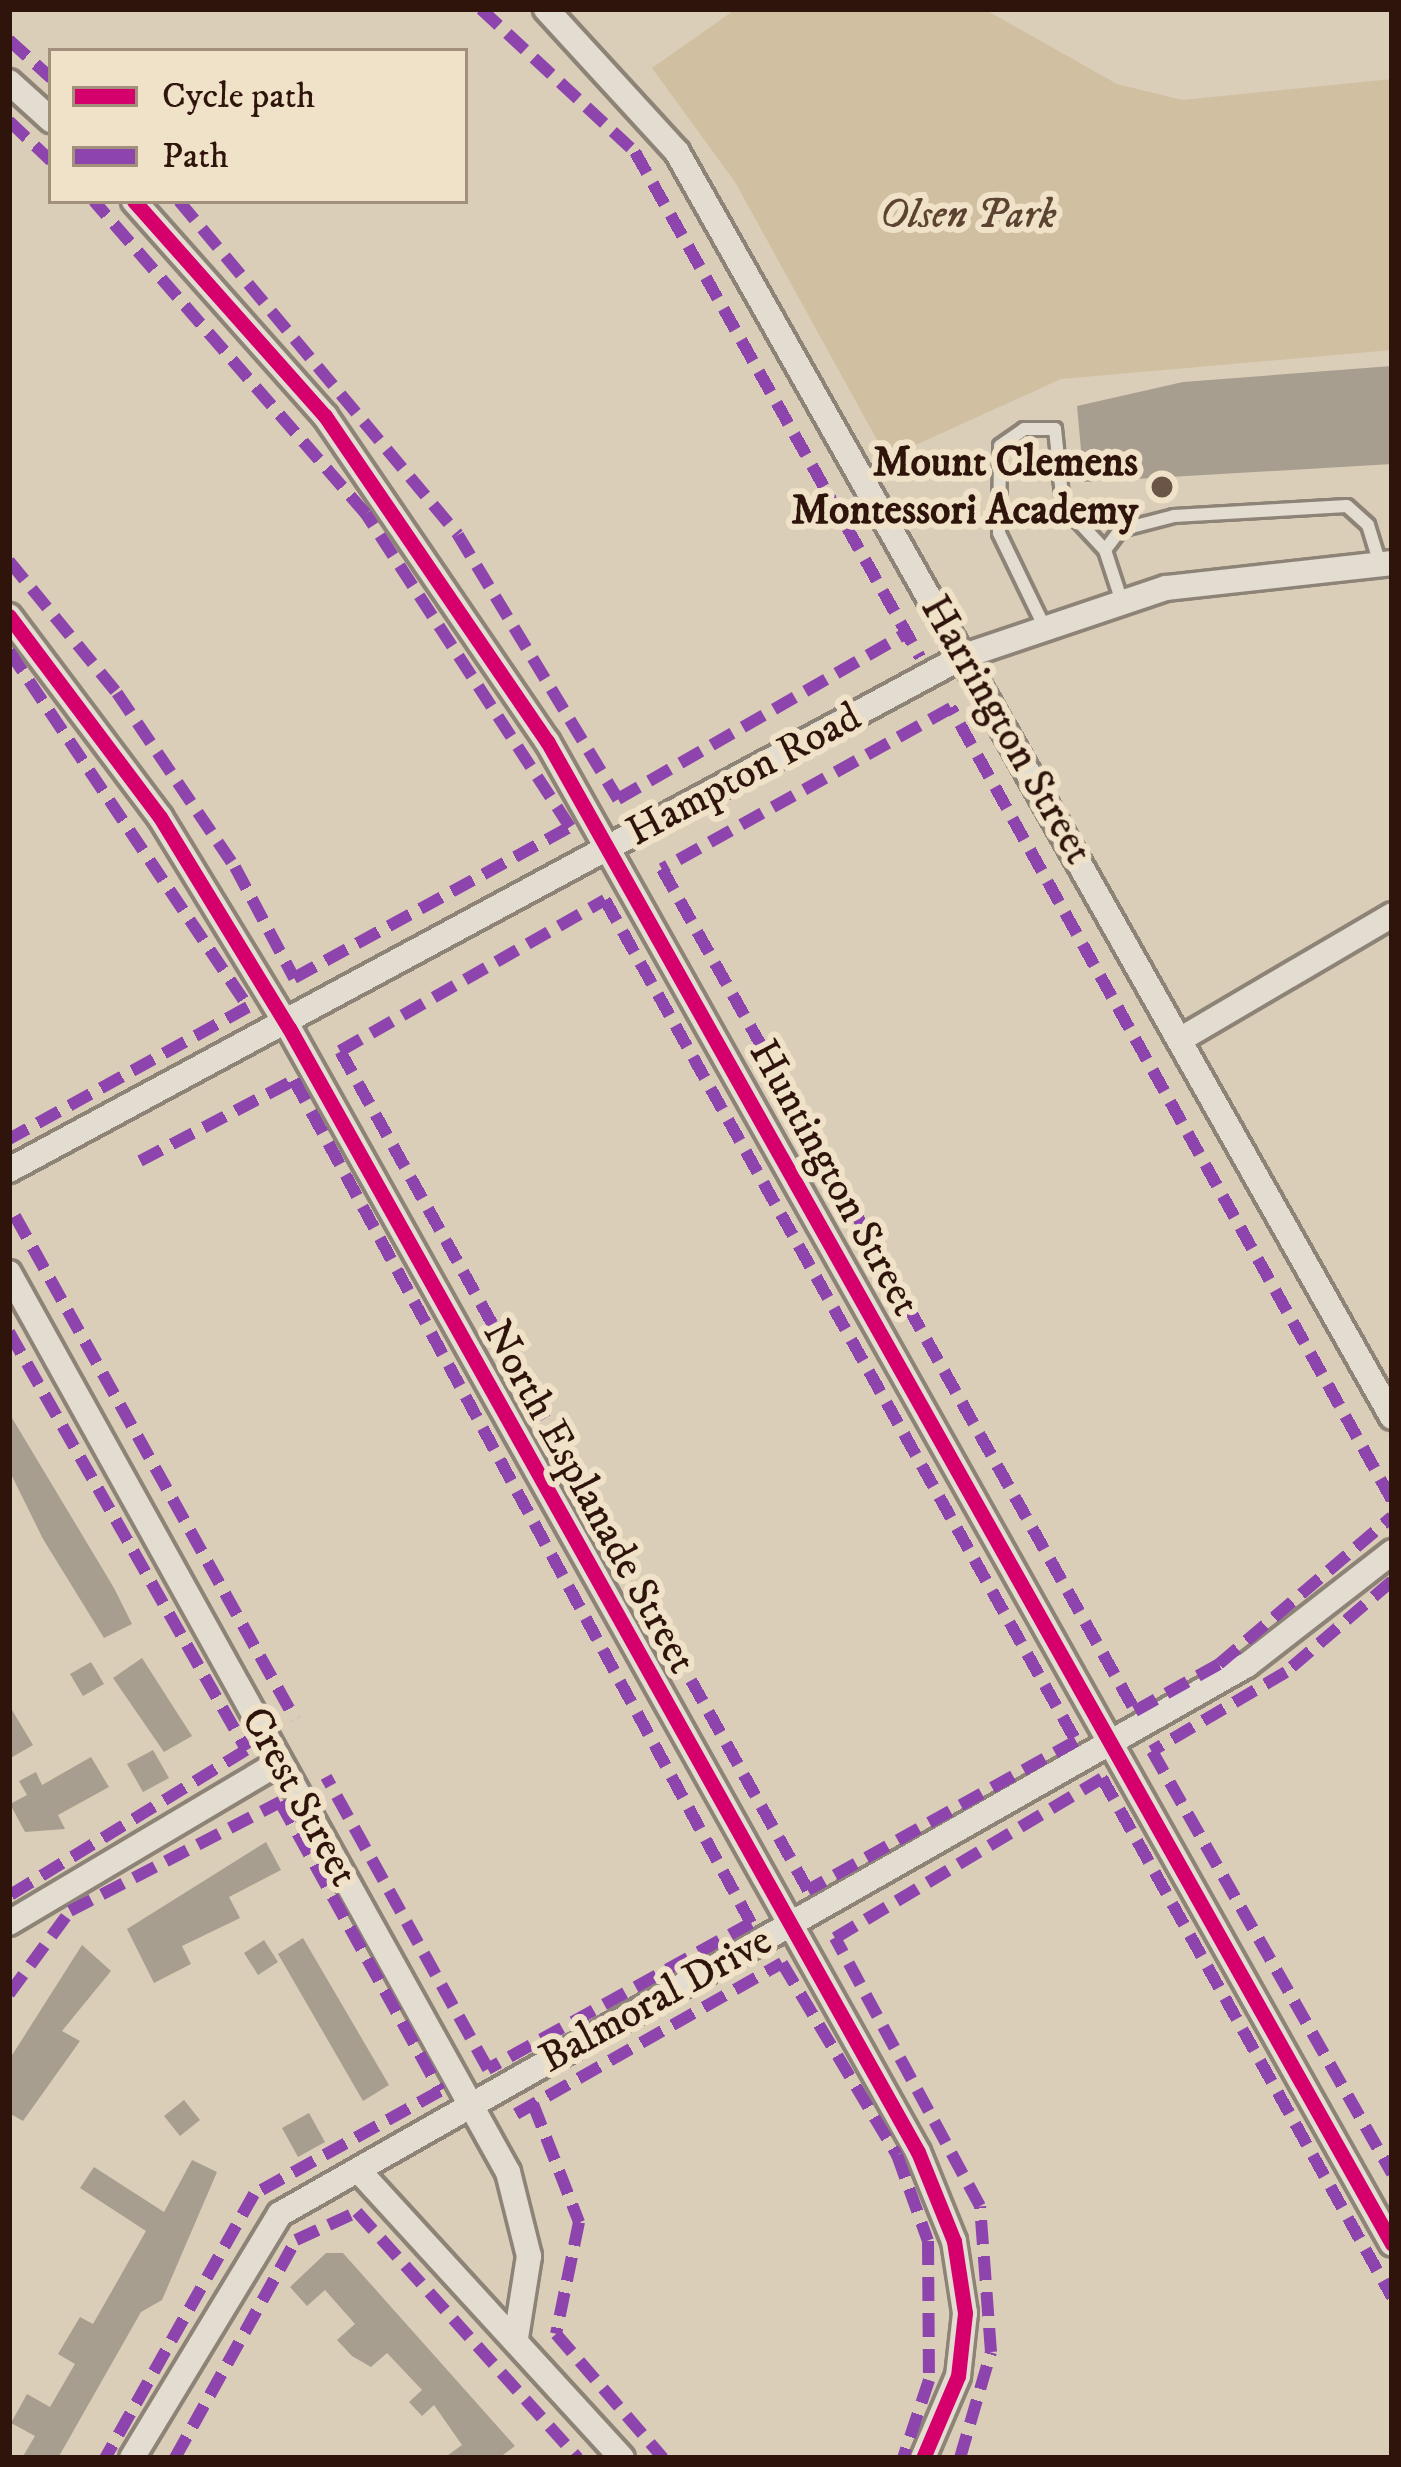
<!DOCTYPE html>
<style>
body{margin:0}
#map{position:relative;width:1401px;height:2467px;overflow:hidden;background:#daceb8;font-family:"IM FELL DW Pica",serif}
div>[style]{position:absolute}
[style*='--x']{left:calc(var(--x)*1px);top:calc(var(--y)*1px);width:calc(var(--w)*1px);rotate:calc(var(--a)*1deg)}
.green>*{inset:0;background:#d0bfa1}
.building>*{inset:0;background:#a89e8f}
.roads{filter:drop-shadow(3px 0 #8d8376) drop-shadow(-3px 0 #8d8376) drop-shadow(0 3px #8d8376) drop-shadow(0 -3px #8d8376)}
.service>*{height:12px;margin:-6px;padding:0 6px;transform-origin:6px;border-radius:6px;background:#e2dcd1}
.minor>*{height:24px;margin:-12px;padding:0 12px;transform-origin:12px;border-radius:12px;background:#e2dcd1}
.quiet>*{height:12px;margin-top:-6px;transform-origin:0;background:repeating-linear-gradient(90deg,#8e44ad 0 24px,transparent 0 36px)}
.cycleway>*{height:15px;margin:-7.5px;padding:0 7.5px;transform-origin:7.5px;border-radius:7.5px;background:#d6006c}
.dots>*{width:33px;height:33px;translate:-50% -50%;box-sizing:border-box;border:6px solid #f0e2c8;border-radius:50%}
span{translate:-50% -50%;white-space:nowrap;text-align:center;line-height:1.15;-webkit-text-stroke:12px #f0e2c8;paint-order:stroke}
.park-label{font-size:42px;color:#5c4332;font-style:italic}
.poi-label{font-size:42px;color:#2e140a;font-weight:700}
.right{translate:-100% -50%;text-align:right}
.street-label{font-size:42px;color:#2e140a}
.frame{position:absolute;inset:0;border:12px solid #2e140a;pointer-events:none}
.legend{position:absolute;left:48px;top:48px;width:420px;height:156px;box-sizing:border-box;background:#f0e2c8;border:3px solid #a2907c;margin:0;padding:15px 21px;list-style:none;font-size:36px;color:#2e140a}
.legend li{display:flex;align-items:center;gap:24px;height:60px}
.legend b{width:60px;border:3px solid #a2907c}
</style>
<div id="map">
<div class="green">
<i style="clip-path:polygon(736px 9px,984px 9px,1117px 84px,1182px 100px,1392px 79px,1392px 350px,1061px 379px,887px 458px,735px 182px,652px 68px)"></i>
</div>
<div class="building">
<i style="clip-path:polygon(1392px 366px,1392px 464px,1084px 482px,1077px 406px,1183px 382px)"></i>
<i style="clip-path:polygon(9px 1413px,114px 1588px,132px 1624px,104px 1638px,43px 1539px,9px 1470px)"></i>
<i style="clip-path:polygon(142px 1658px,192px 1736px,164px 1752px,113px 1678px)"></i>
<i style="clip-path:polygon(91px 1662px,104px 1684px,83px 1696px,70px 1674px)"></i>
<i style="clip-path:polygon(9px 1705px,33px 1745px,9px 1759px)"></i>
<i style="clip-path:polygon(153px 1750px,169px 1778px,143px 1792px,127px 1764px)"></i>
<i style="clip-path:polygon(91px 1757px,109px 1787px,58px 1815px,65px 1829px,25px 1832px,10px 1804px,27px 1795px,19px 1781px,36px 1772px,42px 1785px)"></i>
<i style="clip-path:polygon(266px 1842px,281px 1870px,229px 1897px,240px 1918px,182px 1946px,191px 1964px,154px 1983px,127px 1929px)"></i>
<i style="clip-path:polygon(303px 1938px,389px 2085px,363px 2101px,278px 1954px)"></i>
<i style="clip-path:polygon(264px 1940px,278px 1962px,258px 1975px,244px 1953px)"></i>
<i style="clip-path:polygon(82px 1945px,111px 1971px,62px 2031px,80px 2041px,23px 2121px,9px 2113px,9px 2060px)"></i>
<i style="clip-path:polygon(184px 2100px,200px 2120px,180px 2136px,164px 2116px)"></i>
<i style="clip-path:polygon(309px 2113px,325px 2142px,298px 2157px,282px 2128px)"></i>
<i style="clip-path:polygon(192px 2160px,217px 2172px,162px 2300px,141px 2312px,58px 2458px,22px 2458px,35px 2436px,11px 2423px,27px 2394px,50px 2407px,75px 2364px,58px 2354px,80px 2317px,93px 2324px,146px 2231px,80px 2188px,94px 2167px,164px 2212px)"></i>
<i style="clip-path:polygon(326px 2253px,343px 2253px,515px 2446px,499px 2458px,444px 2458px,462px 2445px,434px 2405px,422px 2416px,409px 2402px,422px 2390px,387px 2353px,371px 2367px,352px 2356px,337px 2340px,355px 2324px,325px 2290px,307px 2306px,290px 2287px)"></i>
</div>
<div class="roads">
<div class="service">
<i style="--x:1121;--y:599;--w:52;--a:-108.1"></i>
<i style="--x:1105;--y:550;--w:25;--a:-53"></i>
<i style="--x:1120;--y:530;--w:56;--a:-14.5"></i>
<i style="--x:1174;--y:516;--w:173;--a:-3.3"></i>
<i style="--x:1347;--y:506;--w:28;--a:42"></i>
<i style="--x:1368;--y:525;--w:41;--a:72.9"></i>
<i style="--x:1043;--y:624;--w:101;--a:-115.8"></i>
<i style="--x:999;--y:533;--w:87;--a:-89.3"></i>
<i style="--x:1000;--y:446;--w:29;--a:-35"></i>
<i style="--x:1024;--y:429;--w:31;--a:0"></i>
<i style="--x:1055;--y:429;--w:76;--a:84"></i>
<i style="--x:1063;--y:505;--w:62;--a:47"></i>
</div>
<div class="minor">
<i style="--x:546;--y:9;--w:194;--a:47.5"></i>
<i style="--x:677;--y:152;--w:1453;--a:60.52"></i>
<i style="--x:9;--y:82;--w:57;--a:42.1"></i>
<i style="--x:134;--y:201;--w:288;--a:48.4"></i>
<i style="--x:325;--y:416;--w:394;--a:55.7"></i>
<i style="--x:547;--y:741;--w:1724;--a:60.65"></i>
<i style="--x:9;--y:616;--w:251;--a:53.1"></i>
<i style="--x:160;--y:817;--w:247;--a:58.6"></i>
<i style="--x:289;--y:1028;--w:1288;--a:60.77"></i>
<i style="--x:918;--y:2152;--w:96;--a:68"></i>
<i style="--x:954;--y:2241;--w:73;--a:81.3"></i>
<i style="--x:965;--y:2313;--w:63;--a:96.3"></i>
<i style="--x:958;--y:2376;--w:89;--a:113.1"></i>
<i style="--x:1181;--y:1039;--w:245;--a:-30.4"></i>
<i style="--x:9;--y:1170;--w:1085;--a:-28.29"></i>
<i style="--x:964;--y:656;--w:213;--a:-18.6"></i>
<i style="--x:1166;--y:588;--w:227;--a:-6.3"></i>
<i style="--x:9;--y:1273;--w:1028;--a:60.97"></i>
<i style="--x:508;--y:2172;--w:87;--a:76"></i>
<i style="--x:529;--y:2256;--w:83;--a:99"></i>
<i style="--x:9;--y:1923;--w:314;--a:-30.7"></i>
<i style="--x:359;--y:2171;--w:389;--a:47.5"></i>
<i style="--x:132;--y:2458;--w:285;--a:-58.8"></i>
<i style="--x:280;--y:2214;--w:1112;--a:-29.59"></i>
<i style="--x:1247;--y:1665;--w:184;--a:-37.9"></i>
</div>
</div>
<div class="quiet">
<i style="--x:481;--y:9;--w:210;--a:42.9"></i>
<i style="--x:635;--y:152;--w:580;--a:60.56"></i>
<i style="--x:9;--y:40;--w:57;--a:42.1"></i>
<i style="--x:9;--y:121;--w:58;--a:43.6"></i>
<i style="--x:179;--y:201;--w:435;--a:50.1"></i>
<i style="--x:458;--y:535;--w:309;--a:58.8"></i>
<i style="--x:618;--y:799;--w:333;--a:-29.9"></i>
<i style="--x:9;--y:561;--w:171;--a:50.7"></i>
<i style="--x:117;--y:693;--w:210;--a:55.9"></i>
<i style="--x:235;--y:867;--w:126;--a:62"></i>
<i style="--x:294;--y:978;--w:315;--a:-28.7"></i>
<i style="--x:570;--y:827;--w:374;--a:-123.1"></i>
<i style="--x:366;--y:514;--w:415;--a:-131"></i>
<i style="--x:9;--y:651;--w:429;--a:56.1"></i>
<i style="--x:248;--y:1007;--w:273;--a:151.1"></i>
<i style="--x:605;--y:900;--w:964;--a:60.75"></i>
<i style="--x:1076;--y:1741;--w:307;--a:150.9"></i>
<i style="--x:808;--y:1890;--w:961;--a:-119.15"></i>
<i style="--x:340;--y:1051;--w:305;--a:-29.7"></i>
<i style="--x:140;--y:1161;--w:174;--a:-27.7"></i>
<i style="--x:294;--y:1080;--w:959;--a:61.54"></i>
<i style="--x:751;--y:1923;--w:301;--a:151"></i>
<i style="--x:488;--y:2069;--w:334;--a:-119"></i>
<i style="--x:15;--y:1216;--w:576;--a:60.9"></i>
<i style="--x:9;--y:1332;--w:481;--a:60.4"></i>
<i style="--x:246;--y:1750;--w:278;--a:148.4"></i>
<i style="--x:1392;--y:1500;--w:907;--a:-119.11"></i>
<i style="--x:951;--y:708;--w:331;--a:150.9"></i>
<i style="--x:662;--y:869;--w:966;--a:60.67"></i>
<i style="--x:1135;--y:1711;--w:96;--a:-29.2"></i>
<i style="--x:1219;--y:1664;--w:227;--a:-40.4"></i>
<i style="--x:1392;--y:1581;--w:140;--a:139.4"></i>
<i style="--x:1286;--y:1672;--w:156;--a:149.5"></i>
<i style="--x:1152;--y:1751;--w:486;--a:60.4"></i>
<i style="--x:9;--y:1994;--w:103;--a:-53.7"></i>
<i style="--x:70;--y:1911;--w:237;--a:-27.4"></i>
<i style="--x:280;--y:1802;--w:330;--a:61"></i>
<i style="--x:440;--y:2091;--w:213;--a:151"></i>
<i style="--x:254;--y:2194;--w:303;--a:119.4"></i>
<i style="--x:533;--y:2104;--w:127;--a:68.7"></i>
<i style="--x:579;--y:2222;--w:114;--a:101.6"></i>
<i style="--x:556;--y:2334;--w:164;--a:49.2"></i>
<i style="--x:516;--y:2114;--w:306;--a:-29.6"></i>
<i style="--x:782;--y:1963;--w:224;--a:59.1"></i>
<i style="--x:897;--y:2155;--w:91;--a:70.2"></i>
<i style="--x:928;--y:2241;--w:139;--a:89.6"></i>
<i style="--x:929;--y:2380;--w:82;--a:108.4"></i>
<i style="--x:175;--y:2458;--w:249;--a:-61"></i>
<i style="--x:296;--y:2240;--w:67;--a:-24.7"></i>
<i style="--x:357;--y:2212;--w:331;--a:48.1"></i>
<i style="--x:960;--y:2458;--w:110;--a:-73.7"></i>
<i style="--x:991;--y:2352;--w:146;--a:-94.3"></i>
<i style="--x:980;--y:2206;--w:305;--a:-118.4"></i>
<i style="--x:835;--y:1938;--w:311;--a:-30.9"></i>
<i style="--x:1102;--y:1778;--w:595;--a:60.8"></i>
</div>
<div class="cycleway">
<i style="--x:134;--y:201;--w:288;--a:48.4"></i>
<i style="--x:325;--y:416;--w:394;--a:55.7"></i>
<i style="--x:547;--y:741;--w:1724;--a:60.65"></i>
<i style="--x:9;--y:616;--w:251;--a:53.1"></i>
<i style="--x:160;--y:817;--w:247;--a:58.6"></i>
<i style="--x:289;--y:1028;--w:1288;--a:60.77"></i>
<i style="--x:918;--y:2152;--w:96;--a:68"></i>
<i style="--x:954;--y:2241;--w:73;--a:81.3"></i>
<i style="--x:965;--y:2313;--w:63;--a:96.3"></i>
<i style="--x:958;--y:2376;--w:89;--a:113.1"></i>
</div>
<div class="dots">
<i style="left:1162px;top:487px;background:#6a5547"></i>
</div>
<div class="park-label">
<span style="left:968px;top:215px">Olsen Park</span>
</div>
<div class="poi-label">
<span class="right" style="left:1138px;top:487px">Mount Clemens<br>Montessori Academy</span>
</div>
<div class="street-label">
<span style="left:1006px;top:730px;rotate:60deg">Harrington Street</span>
<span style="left:744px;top:775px;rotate:-28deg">Hampton Road</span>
<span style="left:834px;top:1178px;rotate:61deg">Huntington Street</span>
<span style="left:589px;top:1497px;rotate:61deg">North Esplanade Street</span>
<span style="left:299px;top:1797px;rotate:61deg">Crest Street</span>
<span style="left:656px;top:2000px;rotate:-29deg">Balmoral Drive</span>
</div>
<div class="frame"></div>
<ul class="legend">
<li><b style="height:15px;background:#d6006c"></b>Cycle path</li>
<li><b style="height:15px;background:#8e44ad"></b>Path</li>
</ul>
</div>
